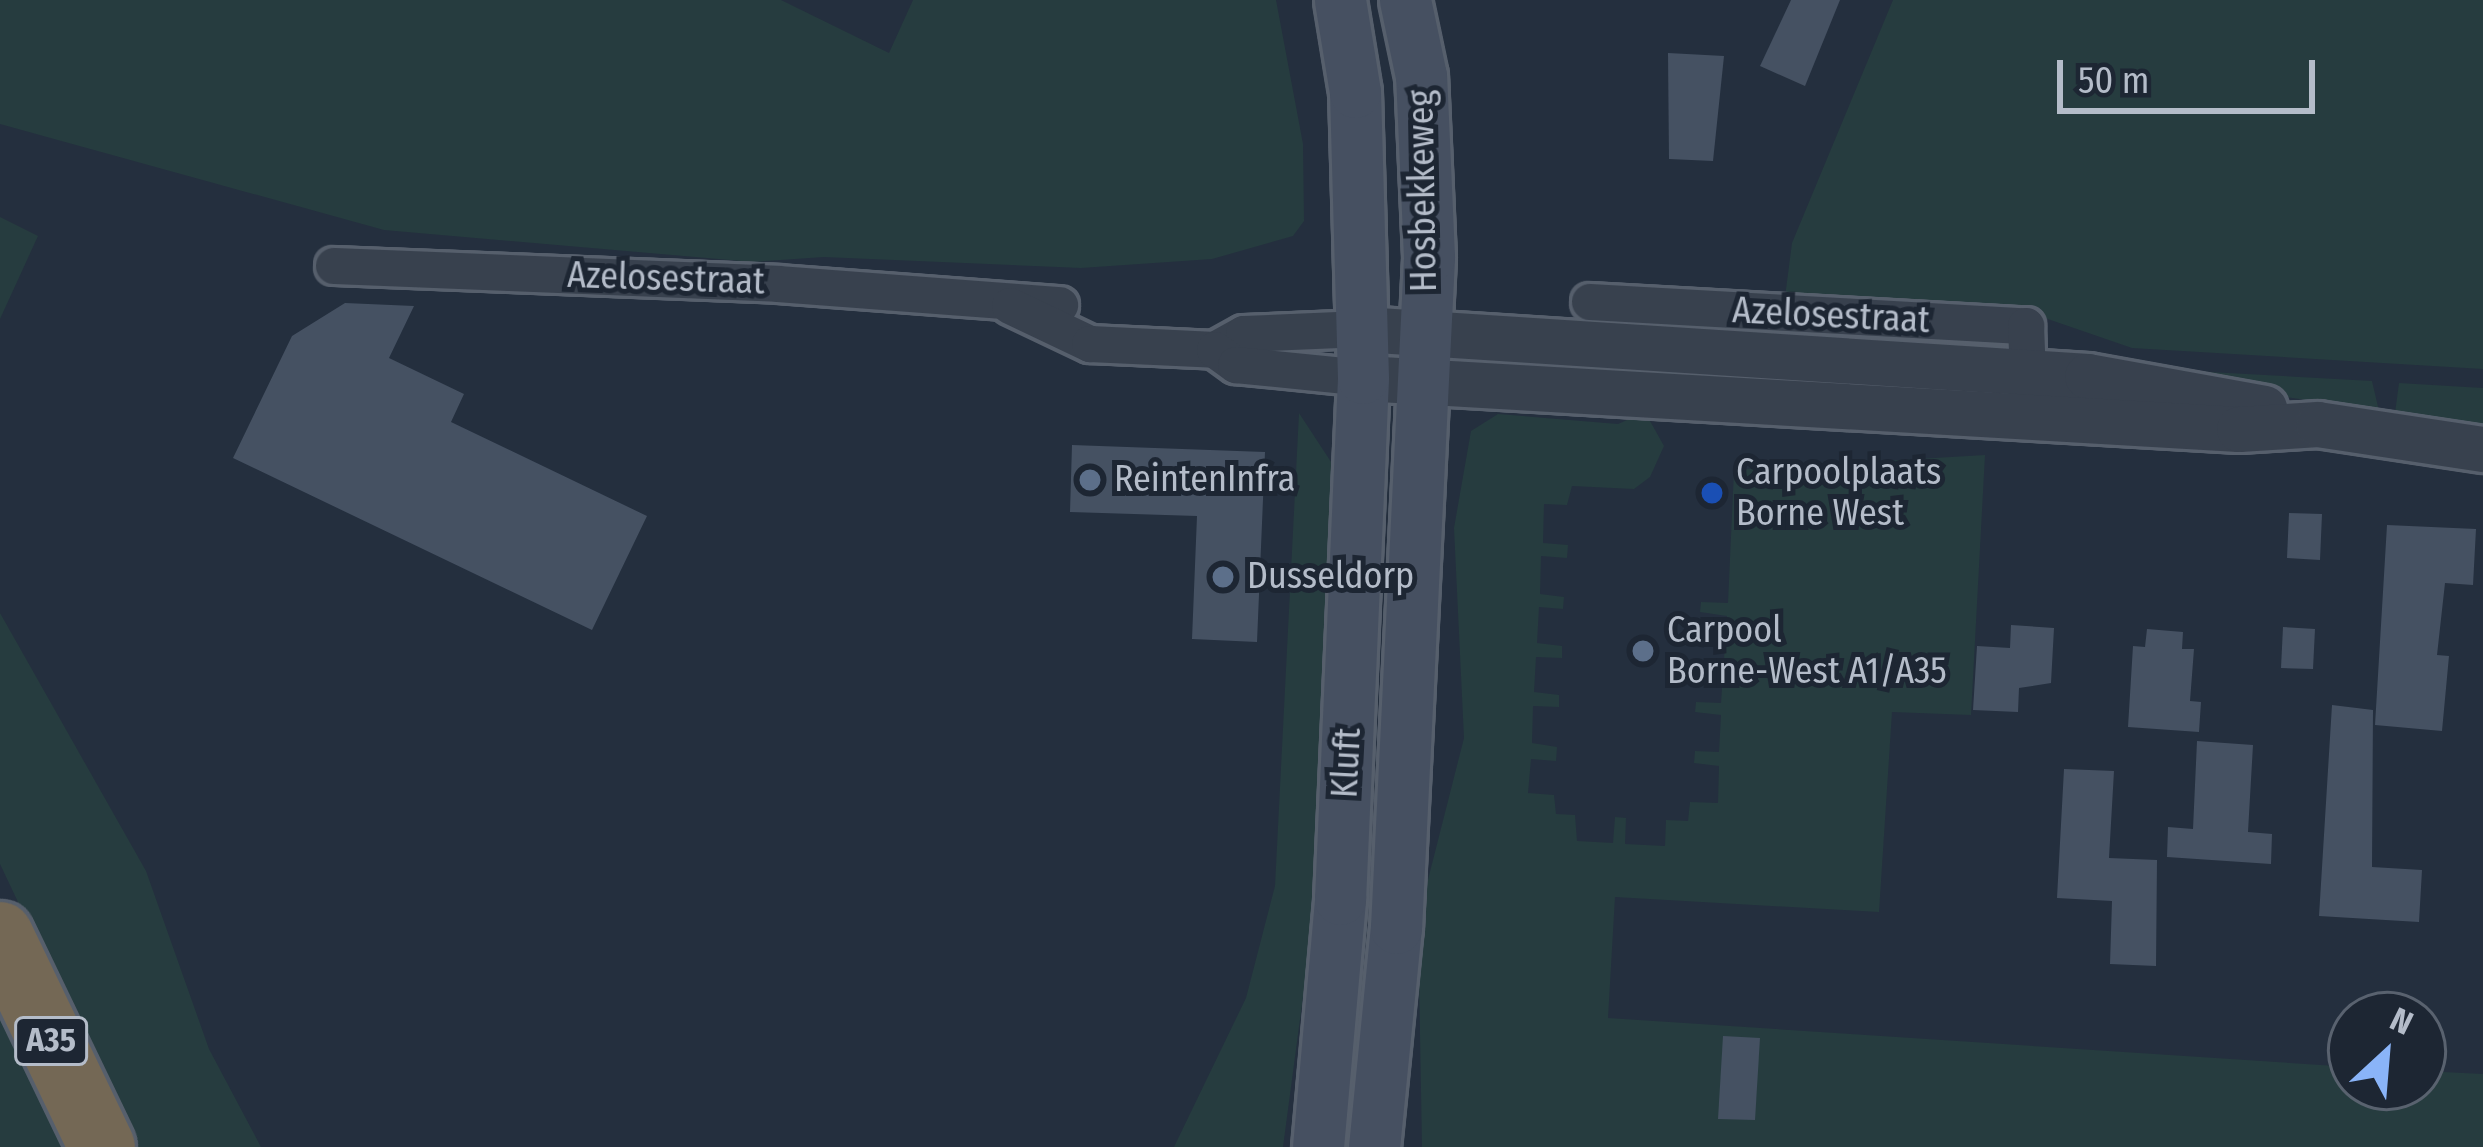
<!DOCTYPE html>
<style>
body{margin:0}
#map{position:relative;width:2483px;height:1147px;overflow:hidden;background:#242f3e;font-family:"Fira Sans Condensed",sans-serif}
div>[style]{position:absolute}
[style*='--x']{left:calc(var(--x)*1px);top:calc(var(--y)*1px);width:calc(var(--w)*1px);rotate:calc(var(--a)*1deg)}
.green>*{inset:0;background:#263c3f}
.building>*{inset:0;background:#455162}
.roads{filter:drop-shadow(3px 0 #565f6c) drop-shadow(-3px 0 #565f6c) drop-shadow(0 3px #565f6c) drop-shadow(0 -3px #565f6c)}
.minor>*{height:36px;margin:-18px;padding:0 18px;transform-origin:18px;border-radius:18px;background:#38414e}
.tertiary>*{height:45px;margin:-22.5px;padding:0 22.5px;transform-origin:22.5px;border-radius:22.5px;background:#38414e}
.secondary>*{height:51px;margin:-25.5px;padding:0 25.5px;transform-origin:25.5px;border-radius:25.5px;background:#465061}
.motorway>*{height:66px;margin:-33px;padding:0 33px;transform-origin:33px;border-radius:33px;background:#746855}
.dots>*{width:33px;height:33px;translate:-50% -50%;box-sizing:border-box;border:6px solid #1d2633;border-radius:50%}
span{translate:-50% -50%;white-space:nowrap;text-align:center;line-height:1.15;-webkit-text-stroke:10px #1d2633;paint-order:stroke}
.shield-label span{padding:3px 9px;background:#1d2633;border:3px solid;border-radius:9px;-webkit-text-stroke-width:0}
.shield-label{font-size:33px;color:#b4bcc9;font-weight:700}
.street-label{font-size:36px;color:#b4bcc9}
.poi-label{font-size:36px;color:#b4bcc9}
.left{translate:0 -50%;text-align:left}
.north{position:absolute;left:2327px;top:991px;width:120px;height:120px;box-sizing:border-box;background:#1d2633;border:3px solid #59626f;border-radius:50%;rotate:26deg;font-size:33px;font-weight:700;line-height:48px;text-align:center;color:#b4bcc9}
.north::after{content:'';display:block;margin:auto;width:42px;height:54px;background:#8ab4f8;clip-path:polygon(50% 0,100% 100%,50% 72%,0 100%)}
.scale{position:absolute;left:2057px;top:60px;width:258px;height:54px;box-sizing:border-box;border:6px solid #b4bcc9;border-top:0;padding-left:15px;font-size:36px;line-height:42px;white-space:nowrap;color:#b4bcc9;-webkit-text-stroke:9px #1d2633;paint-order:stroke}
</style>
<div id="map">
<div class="green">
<i style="clip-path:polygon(0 0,781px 0,889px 53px,913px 0,1276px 0,1303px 144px,1304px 221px,1293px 236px,1212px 259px,1081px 268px,824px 257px,753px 262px,384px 230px,0 124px)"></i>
<i style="clip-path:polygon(1893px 0,2483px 0,2483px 369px,2132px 348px,2042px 317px,1785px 297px,1792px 243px)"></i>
<i style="clip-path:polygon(0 217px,38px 236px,0 319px)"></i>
<i style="clip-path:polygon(2095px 355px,2173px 370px,2372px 381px,2379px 411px,2094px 368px)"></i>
<i style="clip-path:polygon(2399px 383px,2483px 388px,2483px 427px,2395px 413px)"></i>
<i style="clip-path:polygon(1645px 412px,1664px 446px,1650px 477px,1634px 489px,1572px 486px,1567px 505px,1544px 504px,1543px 543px,1568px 545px,1567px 558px,1541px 556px,1540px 594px,1564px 597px,1563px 609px,1539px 607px,1537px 643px,1562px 646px,1562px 658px,1536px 657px,1534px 692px,1559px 695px,1559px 707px,1533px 706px,1532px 743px,1557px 747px,1556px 761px,1531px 759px,1528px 793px,1554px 795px,1556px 814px,1575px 815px,1577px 841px,1613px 843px,1615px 817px,1626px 818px,1625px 844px,1665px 846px,1666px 820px,1688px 821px,1690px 802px,1718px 803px,1719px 766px,1694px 763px,1695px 751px,1719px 752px,1721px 715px,1695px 712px,1696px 702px,1721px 703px,1727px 616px,1700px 612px,1701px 602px,1728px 603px,1734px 470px,1985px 455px,1971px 715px,1892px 712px,1879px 912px,1615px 897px,1608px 1018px,2351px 1067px,2351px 1087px,2423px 1087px,2423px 1071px,2483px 1074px,2483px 1147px,1422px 1147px,1418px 919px,1464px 738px,1454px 528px,1471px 431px,1498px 414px,1618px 424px)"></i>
<i style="clip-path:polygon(1299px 413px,1335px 468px,1311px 937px,1283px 1147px,1174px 1147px,1246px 998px,1275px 886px)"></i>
<i style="clip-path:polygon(0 613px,146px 871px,209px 1049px,261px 1147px,134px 1147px,0 864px)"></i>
<i style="clip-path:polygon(0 977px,83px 1147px,0 1147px)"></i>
</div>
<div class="building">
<i style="clip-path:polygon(1791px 0,1840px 0,1805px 86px,1760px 66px)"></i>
<i style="clip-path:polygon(1668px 53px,1724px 56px,1713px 161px,1669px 159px)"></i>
<i style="clip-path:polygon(345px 303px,414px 306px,389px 358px,464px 394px,451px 422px,647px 516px,592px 630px,233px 458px,292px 336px)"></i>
<i style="clip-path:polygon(1072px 445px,1265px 452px,1257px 642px,1192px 639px,1197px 516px,1070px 512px)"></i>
<i style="clip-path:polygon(2289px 513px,2322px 514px,2320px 560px,2287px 558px)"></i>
<i style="clip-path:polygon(2387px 525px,2476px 529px,2473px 585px,2445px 583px,2437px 655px,2449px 656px,2442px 731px,2375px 725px)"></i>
<i style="clip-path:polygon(2011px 625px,2054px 628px,2051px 683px,2019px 688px,2018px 712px,1973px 710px,1977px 646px,2010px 648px)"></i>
<i style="clip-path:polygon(2283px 627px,2315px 629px,2313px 669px,2281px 668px)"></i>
<i style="clip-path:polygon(2147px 629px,2183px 632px,2182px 649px,2194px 649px,2190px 701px,2201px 702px,2199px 732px,2128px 727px,2133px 646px,2145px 647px)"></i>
<i style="clip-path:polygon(2332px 705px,2373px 710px,2372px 867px,2422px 870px,2419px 922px,2319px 916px)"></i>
<i style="clip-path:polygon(2197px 741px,2253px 745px,2248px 832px,2272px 834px,2271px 864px,2167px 857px,2168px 827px,2193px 829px)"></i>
<i style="clip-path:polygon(2064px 769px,2114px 771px,2109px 858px,2157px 860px,2156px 966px,2110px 964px,2112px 901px,2057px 898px)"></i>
<i style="clip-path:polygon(1723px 1036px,1760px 1038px,1755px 1120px,1718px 1119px)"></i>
</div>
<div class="roads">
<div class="minor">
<i style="--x:334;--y:266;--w:444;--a:2.3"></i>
<i style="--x:778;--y:284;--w:283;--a:4.3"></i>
<i style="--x:1590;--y:302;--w:437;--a:3.2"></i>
<i style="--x:2026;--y:326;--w:74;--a:87.7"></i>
<i style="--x:1010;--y:306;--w:89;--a:25.4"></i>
<i style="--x:1090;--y:344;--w:125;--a:2.7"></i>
<i style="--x:1215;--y:350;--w:33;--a:-29"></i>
<i style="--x:1244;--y:334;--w:118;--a:-2.4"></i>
<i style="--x:1215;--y:350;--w:26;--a:36"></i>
<i style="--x:1236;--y:365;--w:128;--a:5.8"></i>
</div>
<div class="tertiary">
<i style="--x:1362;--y:329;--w:727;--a:3.71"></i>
<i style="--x:2087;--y:376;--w:180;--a:10.2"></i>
<i style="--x:1363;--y:378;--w:877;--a:3.33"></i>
<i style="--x:2239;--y:429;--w:79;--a:-3.6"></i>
<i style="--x:2318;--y:424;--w:167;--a:8.6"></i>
</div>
<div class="secondary">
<i style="--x:1318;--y:1147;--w:249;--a:-84.9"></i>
<i style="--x:1340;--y:899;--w:522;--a:-87.47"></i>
<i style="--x:1363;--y:378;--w:286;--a:-91.6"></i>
<i style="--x:1355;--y:92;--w:93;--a:-99.3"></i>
<i style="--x:1374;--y:1147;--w:220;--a:-84.3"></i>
<i style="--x:1396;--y:928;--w:672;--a:-87.18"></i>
<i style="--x:1429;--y:257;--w:181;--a:-92.5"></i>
<i style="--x:1421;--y:76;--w:78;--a:-101.9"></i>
</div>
<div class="motorway">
<i style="--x:0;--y:935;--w:235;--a:64.3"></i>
</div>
</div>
<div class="dots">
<i style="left:1090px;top:480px;background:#5c6f8a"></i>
<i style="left:1712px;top:493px;background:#1a4fb4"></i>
<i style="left:1223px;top:577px;background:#5c6f8a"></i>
<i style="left:1643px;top:651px;background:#5c6f8a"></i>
</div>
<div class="shield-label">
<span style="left:51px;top:1041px">A35</span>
</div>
<div class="street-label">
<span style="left:1423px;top:191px;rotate:-91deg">Hosbekkeweg</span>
<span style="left:666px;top:279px;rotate:2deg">Azelosestraat</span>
<span style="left:1831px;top:316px;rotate:3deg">Azelosestraat</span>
<span style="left:1347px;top:763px;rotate:-87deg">Kluft</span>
</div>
<div class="poi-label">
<span class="left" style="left:1736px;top:493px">Carpoolplaats<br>Borne West</span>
<span class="left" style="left:1114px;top:480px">ReintenInfra</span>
<span class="left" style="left:1247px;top:577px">Dusseldorp</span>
<span class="left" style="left:1667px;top:651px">Carpool<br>Borne-West A1/A35</span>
</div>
<div class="north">N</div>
<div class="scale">50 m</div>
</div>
